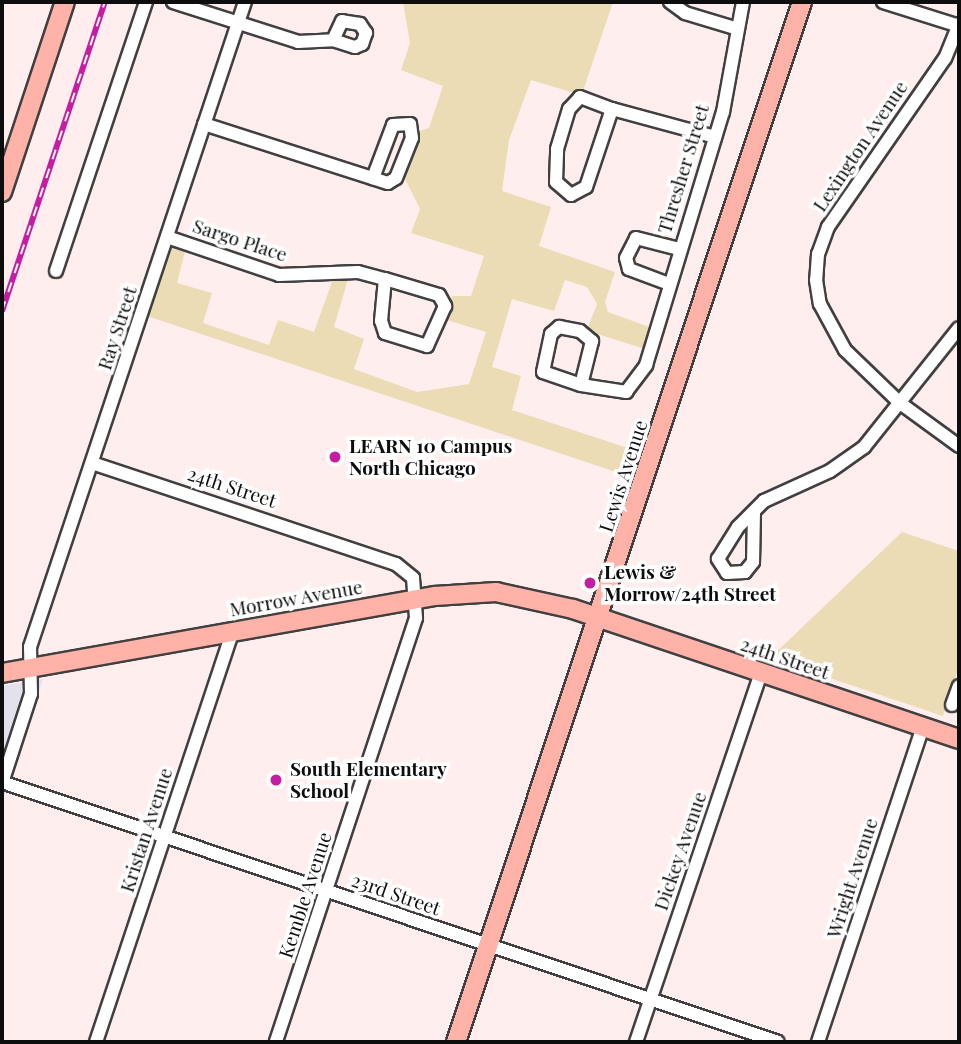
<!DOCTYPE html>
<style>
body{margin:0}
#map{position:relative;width:961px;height:1044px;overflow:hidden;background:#ffeeed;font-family:"Playfair Display",serif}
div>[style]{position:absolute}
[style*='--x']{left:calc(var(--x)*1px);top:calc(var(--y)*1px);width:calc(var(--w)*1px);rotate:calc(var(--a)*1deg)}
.industrial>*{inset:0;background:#e2e1ec}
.green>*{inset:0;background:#ebdcb5}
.roads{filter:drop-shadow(2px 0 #404040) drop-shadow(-2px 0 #404040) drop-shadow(0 2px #404040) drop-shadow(0 -2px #404040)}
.street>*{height:12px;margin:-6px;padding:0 6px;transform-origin:6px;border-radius:6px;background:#fff}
.secondary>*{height:18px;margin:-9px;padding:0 9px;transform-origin:9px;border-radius:9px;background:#ffb2a8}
.rail>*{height:6px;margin-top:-3px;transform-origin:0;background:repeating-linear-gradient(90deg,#fff 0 10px,#c41ea5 0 20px);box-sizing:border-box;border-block:2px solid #c41ea5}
.dots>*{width:19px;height:19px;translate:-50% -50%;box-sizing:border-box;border:4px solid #fff;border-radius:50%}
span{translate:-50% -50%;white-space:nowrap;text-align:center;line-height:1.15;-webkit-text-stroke:7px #fff;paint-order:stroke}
.street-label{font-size:19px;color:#0d0d0d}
.poi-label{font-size:19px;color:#0d0d0d;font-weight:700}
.left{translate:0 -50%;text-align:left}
.frame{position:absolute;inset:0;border:4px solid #0d0d0d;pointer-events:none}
</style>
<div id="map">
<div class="industrial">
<i style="clip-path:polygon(43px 679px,2px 802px,2px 686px)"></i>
</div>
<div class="green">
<i style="clip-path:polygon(403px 2px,613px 2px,583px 91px,574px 93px,531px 80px,509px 140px,502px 191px,551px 207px,539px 246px,615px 272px,605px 302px,608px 312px,652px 328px,645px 349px,594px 333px,588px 327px,597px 304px,587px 287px,565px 280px,554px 311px,512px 299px,492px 367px,521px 376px,512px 410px,631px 449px,622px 474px,147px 316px,171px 243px,186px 248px,177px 283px,212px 293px,203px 323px,269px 345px,278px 320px,314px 332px,334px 276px,349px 276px,334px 327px,364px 339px,354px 369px,417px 392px,469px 384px,486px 332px,447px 320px,452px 296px,471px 296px,484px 256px,411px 233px,420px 209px,403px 175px,419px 131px,429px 128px,443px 86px,401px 70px,410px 43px)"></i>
<i style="clip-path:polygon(902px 532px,959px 551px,959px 666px,943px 716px,770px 658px)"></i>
</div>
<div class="roads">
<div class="street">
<i style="--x:173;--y:2;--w:131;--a:17.7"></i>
<i style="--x:298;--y:42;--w:35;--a:-3"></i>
<i style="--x:333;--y:40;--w:23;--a:18"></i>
<i style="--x:355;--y:47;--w:8;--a:-23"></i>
<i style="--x:362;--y:44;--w:12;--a:-70"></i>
<i style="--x:366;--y:33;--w:11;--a:-124"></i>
<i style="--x:360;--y:24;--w:18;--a:-171"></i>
<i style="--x:342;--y:21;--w:21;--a:115"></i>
<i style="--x:670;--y:2;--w:19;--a:36"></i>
<i style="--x:685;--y:13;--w:52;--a:16.7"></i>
<i style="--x:883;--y:2;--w:80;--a:17.5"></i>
<i style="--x:959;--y:24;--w:37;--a:112"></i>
<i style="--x:945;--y:58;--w:206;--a:124.7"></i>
<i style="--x:828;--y:227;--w:29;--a:110"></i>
<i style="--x:818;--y:254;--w:26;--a:94"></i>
<i style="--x:816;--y:280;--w:24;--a:81"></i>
<i style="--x:820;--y:304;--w:52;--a:61.5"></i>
<i style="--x:845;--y:350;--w:76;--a:43.9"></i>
<i style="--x:900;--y:403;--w:73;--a:36.1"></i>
<i style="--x:580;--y:97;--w:34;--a:21"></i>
<i style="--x:612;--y:109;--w:82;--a:108.4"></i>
<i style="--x:586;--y:187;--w:17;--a:152"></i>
<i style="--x:571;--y:195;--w:20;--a:-139"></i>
<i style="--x:556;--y:182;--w:33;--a:-88"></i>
<i style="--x:557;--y:149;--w:42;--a:-73.3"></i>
<i style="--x:569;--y:109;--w:16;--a:-47"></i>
<i style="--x:612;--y:109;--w:107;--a:15.2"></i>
<i style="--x:204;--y:124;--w:193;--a:17.8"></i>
<i style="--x:388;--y:183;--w:9;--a:-32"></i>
<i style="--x:396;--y:178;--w:43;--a:-68.2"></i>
<i style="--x:412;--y:138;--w:14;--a:-98"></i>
<i style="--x:410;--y:124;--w:17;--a:177"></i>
<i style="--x:393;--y:125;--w:57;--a:110.7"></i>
<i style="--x:167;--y:237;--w:118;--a:18.7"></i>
<i style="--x:279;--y:275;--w:79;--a:-2.2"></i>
<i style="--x:358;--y:272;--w:28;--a:15"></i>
<i style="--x:385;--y:279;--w:56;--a:16.5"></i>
<i style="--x:439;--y:295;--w:13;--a:61"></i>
<i style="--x:445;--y:306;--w:44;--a:114.2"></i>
<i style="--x:427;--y:346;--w:44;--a:-162.8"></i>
<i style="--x:385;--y:333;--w:13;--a:-108"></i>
<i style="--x:381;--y:321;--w:42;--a:-84.6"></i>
<i style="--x:56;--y:271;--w:284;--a:-71.5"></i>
<i style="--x:669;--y:284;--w:43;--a:-159.4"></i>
<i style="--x:629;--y:269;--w:11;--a:-105"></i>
<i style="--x:626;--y:258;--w:22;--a:-63"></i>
<i style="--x:636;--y:238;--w:44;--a:14.3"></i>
<i style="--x:581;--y:385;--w:40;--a:-161.1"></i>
<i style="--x:543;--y:372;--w:39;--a:-78"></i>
<i style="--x:551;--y:334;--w:11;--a:-41"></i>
<i style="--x:559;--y:327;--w:21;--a:11"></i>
<i style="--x:580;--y:331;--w:16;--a:40"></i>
<i style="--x:592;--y:341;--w:45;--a:104"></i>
<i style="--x:581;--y:385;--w:46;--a:8.8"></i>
<i style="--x:626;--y:392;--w:34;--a:-53"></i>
<i style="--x:646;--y:365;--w:264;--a:-73.1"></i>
<i style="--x:723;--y:112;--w:112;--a:-79.7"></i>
<i style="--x:92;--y:463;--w:320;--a:18.4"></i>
<i style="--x:396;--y:564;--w:22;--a:39"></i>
<i style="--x:413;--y:578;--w:40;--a:85.7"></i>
<i style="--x:416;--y:618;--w:447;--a:108.3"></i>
<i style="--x:754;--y:512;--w:50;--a:91.1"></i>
<i style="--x:753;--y:562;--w:13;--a:129"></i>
<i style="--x:745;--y:572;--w:18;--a:177"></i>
<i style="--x:727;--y:573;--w:17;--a:-123"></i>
<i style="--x:718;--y:559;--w:38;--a:-58"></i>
<i style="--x:738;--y:527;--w:37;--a:-45"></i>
<i style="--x:764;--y:501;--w:72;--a:-24.4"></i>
<i style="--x:830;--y:471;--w:42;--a:-35.2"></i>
<i style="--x:864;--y:447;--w:152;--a:-51.4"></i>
<i style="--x:952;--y:705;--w:20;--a:-70"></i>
<i style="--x:2;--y:782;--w:818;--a:18.52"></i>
<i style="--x:2;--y:783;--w:94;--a:-72"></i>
<i style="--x:31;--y:694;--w:47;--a:-91.2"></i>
<i style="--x:30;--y:647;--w:680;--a:-71.57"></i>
<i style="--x:96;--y:1042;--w:433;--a:-71.6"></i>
<i style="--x:636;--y:1042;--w:391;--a:-71.3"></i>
<i style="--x:818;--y:1042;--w:332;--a:-71.6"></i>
</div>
<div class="secondary">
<i style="--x:2;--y:192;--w:200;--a:-71.7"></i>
<i style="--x:2;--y:673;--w:440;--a:-10.1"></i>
<i style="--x:435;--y:596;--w:61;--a:-3.8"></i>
<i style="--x:496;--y:592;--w:79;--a:12.4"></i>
<i style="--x:573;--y:609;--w:407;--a:18.6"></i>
<i style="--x:456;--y:1042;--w:1096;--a:-71.6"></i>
</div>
</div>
<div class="rail">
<i style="--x:2;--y:311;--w:326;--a:-71.6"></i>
</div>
<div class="dots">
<i style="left:335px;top:457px;background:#c41ea5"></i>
<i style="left:590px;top:583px;background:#c41ea5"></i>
<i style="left:276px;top:780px;background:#c41ea5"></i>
</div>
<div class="street-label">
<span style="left:860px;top:146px;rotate:-56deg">Lexington Avenue</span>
<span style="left:683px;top:169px;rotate:-73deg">Thresher Street</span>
<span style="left:240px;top:240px;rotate:18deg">Sargo Place</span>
<span style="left:117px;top:328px;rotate:-72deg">Ray Street</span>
<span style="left:623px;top:476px;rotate:-72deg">Lewis Avenue</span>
<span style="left:232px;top:487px;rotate:18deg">24th Street</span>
<span style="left:296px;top:598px;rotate:-10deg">Morrow Avenue</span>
<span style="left:785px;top:658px;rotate:19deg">24th Street</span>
<span style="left:146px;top:830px;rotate:-72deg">Kristan Avenue</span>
<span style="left:680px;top:851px;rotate:-71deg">Dickey Avenue</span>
<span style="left:852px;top:878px;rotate:-72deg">Wright Avenue</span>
<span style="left:396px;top:894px;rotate:19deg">23rd Street</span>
<span style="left:305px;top:895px;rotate:-72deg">Kemble Avenue</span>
</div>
<div class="poi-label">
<span class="left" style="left:349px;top:457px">LEARN 10 Campus<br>North Chicago</span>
<span class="left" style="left:604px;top:583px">Lewis &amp;<br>Morrow/24th Street</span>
<span class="left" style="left:290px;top:780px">South Elementary<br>School</span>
</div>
<div class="frame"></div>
</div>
